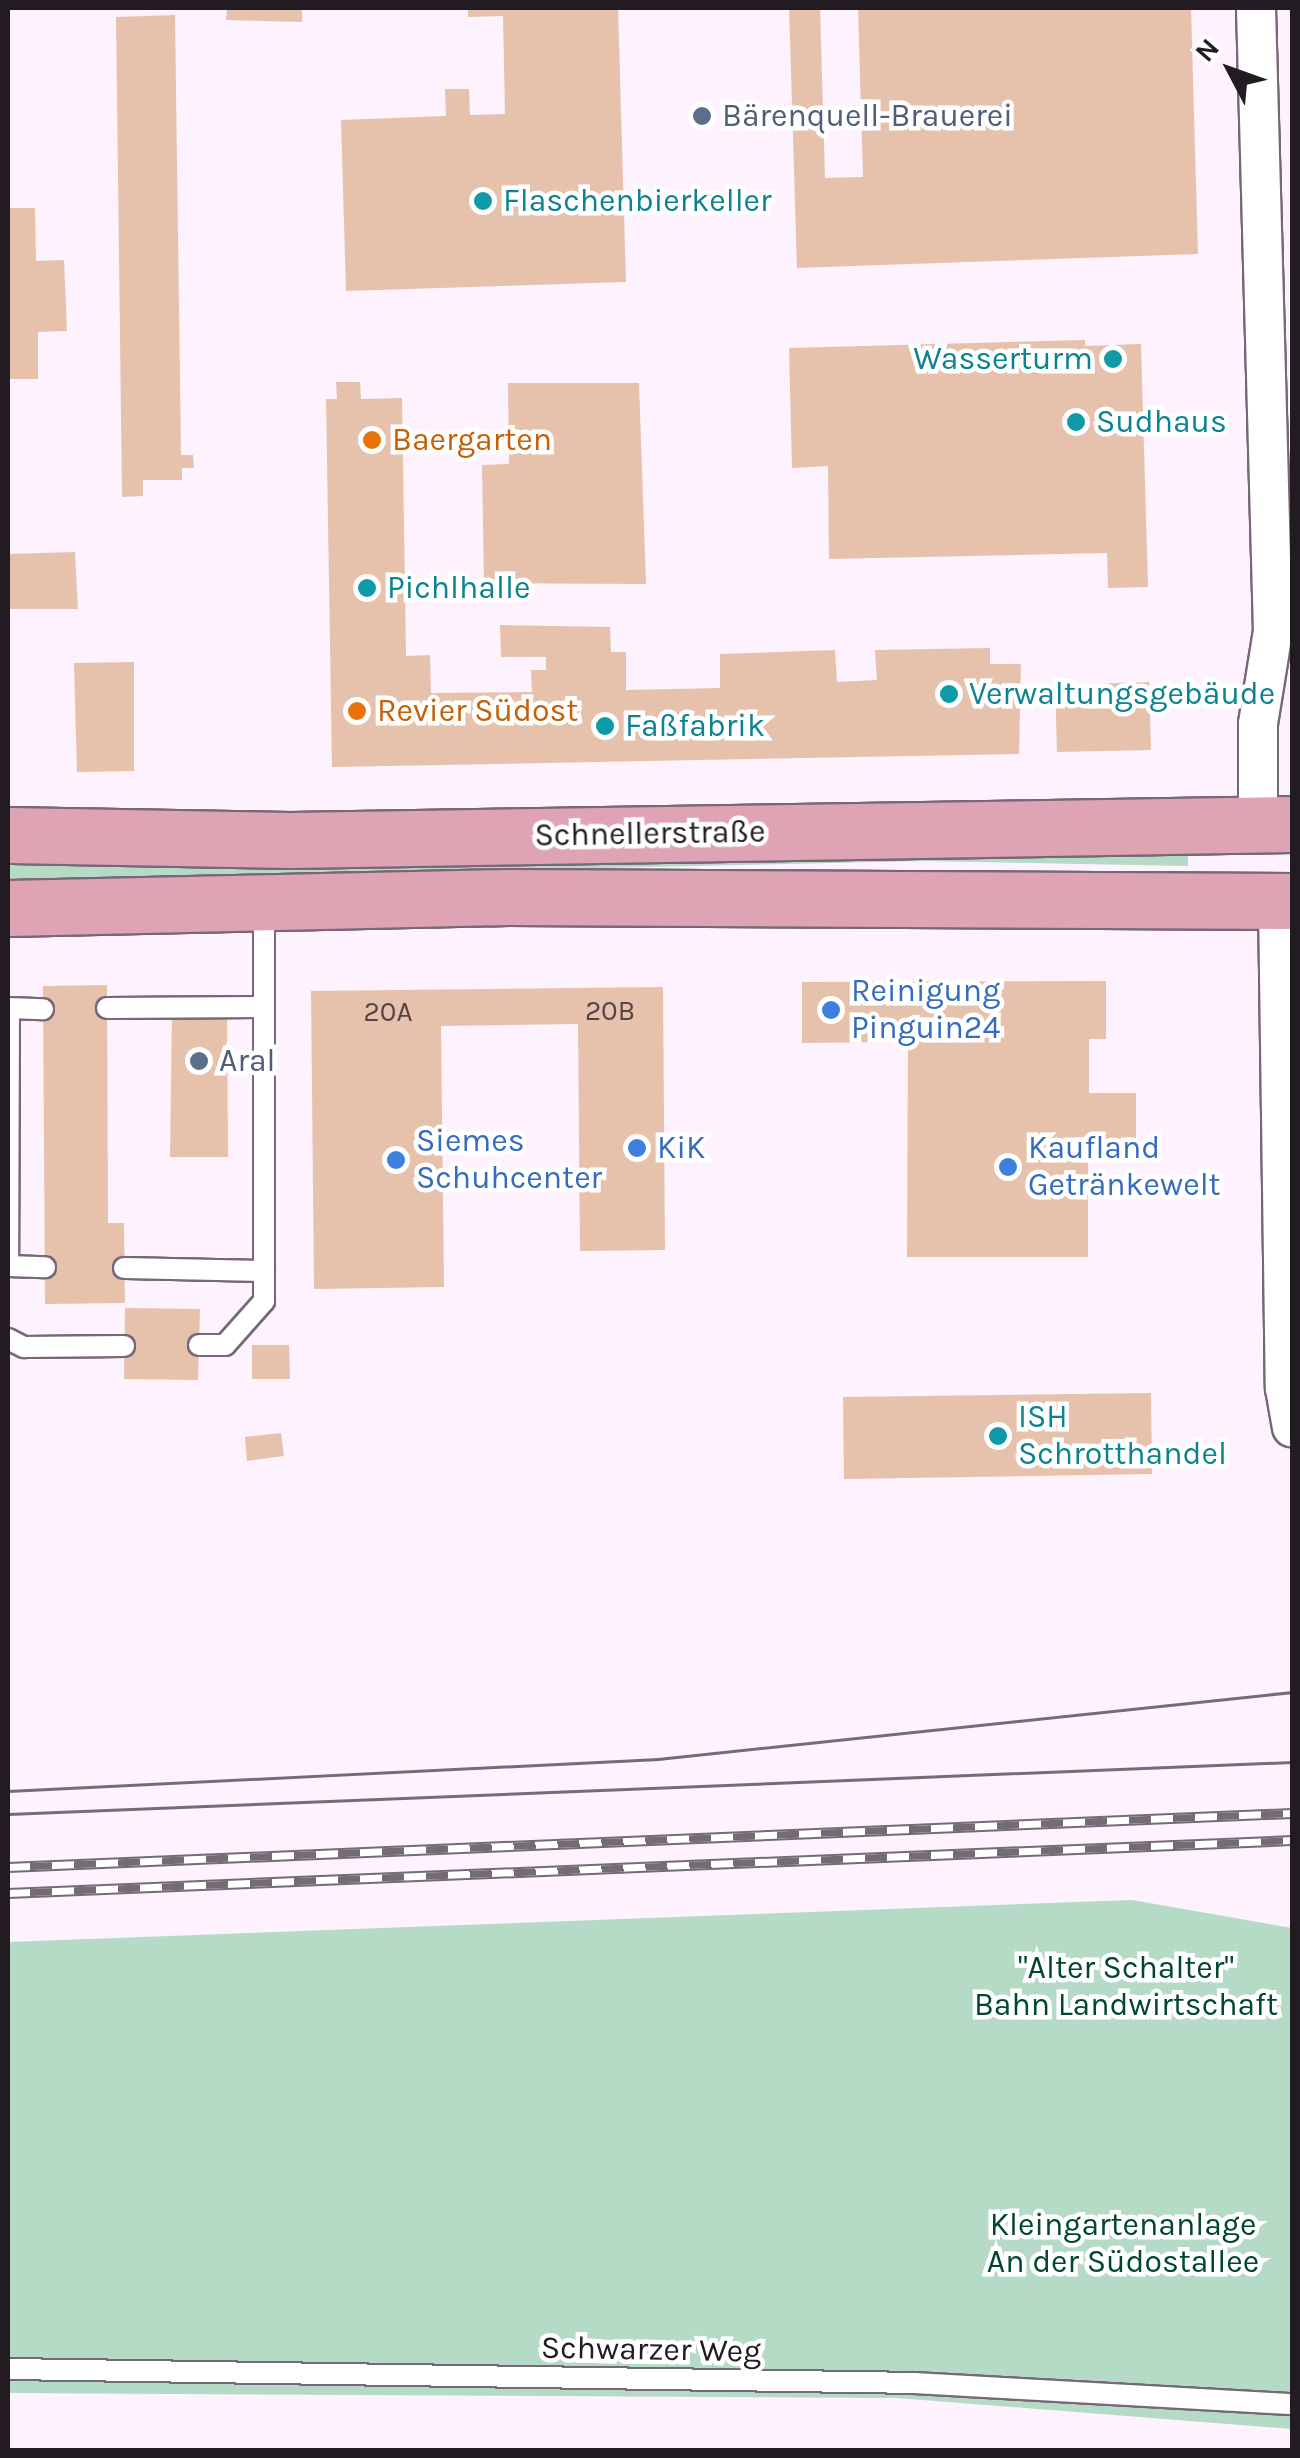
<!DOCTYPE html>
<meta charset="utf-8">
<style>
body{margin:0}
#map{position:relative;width:1300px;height:2458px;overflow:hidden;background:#fdf2fd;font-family:Karla,sans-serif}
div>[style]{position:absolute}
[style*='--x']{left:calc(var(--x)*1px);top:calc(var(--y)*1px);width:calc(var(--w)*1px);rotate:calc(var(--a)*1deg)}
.green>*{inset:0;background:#b5dac5}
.building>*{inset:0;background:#e6c2ad}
.roads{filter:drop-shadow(2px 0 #776778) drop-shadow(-2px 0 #776778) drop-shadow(0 2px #776778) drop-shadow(0 -2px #776778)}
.lane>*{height:20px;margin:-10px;padding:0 10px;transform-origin:10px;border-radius:10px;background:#fff}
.street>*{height:38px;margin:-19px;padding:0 19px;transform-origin:19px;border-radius:19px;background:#fff}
.primary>*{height:55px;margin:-27.5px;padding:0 27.5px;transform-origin:27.5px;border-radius:27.5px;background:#dea4b3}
.tram>*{height:2.5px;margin:-1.25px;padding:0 1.25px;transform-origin:1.25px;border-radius:1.25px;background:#746c74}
.rail>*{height:11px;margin-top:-5.5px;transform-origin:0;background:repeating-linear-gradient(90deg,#fff 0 22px,#746c74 0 44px);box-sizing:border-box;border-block:2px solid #746c74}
.dots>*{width:28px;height:28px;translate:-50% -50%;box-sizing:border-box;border:5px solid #fff;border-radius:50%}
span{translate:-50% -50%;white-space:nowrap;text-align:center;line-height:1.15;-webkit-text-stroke:9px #fff;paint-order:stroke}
.number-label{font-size:28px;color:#534545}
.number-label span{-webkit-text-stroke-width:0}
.service-label{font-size:32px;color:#4e5e75}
.left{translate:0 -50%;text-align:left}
.culture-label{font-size:32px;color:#0d838f}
.right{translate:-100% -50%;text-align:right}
.food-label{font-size:32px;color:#c56008}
.street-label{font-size:32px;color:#221b22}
.shop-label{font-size:32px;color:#366cbe}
.park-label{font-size:32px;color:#00472c}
.frame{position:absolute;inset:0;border:10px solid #221b22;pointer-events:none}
.north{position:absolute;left:1180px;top:20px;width:100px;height:100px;-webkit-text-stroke:8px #fff;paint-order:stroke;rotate:311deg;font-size:28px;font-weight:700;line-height:40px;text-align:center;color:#221b22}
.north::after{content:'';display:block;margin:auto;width:35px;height:45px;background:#221b22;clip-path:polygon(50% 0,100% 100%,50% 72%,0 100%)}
</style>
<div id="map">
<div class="green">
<i style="clip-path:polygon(1188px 844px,1188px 866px,923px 861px,8px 881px,8px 866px)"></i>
<i style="clip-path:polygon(1132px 1900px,1292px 1928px,1292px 2429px,897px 2398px,8px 2393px,8px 1942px)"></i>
</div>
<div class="building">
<i style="clip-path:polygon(227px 8px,302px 8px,302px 22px,226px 20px)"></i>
<i style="clip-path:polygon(468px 8px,618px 8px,626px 282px,346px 291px,341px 120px,446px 116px,445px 89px,469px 89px,470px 115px,505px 114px,503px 16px,468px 17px)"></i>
<i style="clip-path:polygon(789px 8px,820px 8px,825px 178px,863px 177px,858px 8px,1191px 8px,1198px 254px,797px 268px)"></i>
<i style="clip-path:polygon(175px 15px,181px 455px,193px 455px,194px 468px,182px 468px,182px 480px,143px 480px,143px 496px,122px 497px,116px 17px)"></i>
<i style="clip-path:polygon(8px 208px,35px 208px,36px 261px,64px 260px,67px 331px,38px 332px,38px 379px,8px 379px)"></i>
<i style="clip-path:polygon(1085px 340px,1085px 346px,1141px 344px,1148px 587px,1108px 588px,1107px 553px,829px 559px,828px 466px,792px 468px,789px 348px)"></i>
<i style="clip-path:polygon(336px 382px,360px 382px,361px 399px,402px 398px,406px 656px,430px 655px,431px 693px,532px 692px,531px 670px,546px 670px,546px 657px,501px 657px,500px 625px,610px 627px,611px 652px,626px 652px,626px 690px,720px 688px,720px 654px,835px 650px,837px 682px,877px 680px,875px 650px,990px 648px,990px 664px,1021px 664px,1019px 754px,332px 767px,326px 399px,337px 399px)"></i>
<i style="clip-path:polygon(508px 383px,639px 383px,646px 584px,484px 583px,482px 465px,509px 464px)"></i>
<i style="clip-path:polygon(75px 552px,78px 609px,8px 609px,8px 554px)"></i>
<i style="clip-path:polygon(134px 662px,134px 771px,77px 772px,74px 663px)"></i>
<i style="clip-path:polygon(1149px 682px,1151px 750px,1057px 752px,1055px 685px)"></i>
<i style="clip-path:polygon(1106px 981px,1106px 1039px,1089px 1039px,1089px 1093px,1136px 1093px,1136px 1139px,1088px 1140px,1088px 1257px,907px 1257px,908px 1042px,802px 1043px,802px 982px)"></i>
<i style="clip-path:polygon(107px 985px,108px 1223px,124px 1223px,125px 1303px,45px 1304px,43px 986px)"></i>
<i style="clip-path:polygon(663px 987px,665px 1250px,580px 1251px,578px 1024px,441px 1026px,444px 1287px,314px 1289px,311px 991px)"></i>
<i style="clip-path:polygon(172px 1013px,227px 1013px,228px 1157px,170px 1157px)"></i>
<i style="clip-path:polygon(125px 1308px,200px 1309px,198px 1380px,124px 1379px)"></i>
<i style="clip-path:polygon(252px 1345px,289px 1345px,290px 1379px,252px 1379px)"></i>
<i style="clip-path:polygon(1151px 1393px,1152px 1474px,844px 1479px,843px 1397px)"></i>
<i style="clip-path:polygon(281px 1433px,284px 1456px,247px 1461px,245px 1437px)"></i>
</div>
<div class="roads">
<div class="lane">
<i style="--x:8;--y:1008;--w:35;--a:2"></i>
<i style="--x:107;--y:1008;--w:155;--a:-0.4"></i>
<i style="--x:9;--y:1009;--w:257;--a:90.2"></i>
<i style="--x:8;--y:1266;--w:37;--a:2"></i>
<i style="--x:124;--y:1268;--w:140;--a:1.2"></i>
<i style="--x:264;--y:1271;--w:368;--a:-90"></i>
<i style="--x:8;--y:1339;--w:18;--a:27"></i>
<i style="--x:24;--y:1347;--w:100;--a:-0.6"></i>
<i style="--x:199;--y:1345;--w:26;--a:0"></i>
<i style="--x:225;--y:1345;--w:59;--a:-48.4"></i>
<i style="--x:264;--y:1301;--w:30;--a:-90"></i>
<i style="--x:8;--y:2369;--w:907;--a:0.88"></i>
<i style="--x:915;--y:2383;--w:378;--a:3.2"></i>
</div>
<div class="street">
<i style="--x:1256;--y:8;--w:623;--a:88.44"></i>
<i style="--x:1273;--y:631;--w:94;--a:99.2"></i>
<i style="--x:1258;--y:724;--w:101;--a:90"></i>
<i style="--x:1278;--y:901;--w:487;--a:89.2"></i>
<i style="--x:1285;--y:1388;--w:40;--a:80"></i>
</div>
<div class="primary">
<i style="--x:8;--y:835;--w:282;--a:1"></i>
<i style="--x:290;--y:840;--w:1002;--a:-0.91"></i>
<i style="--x:8;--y:908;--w:500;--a:-1.26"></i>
<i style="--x:508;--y:897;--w:784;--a:0.29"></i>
</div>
</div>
<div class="tram">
<i style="--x:8;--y:1791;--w:651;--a:-2.82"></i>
<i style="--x:658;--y:1759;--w:638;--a:-6.03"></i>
<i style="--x:8;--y:1814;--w:1285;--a:-2.32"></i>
</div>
<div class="rail">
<i style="--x:8;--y:1867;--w:1285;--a:-2.41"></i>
<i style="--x:8;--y:1893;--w:1285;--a:-2.36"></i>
</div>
<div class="dots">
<i style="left:702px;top:116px;background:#5c6f8a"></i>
<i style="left:483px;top:201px;background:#0f9aa8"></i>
<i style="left:1113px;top:359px;background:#0f9aa8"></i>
<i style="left:1076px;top:422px;background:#0f9aa8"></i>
<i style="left:372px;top:440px;background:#e8710a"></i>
<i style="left:367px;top:588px;background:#0f9aa8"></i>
<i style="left:949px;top:694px;background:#0f9aa8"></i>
<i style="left:357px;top:711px;background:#e8710a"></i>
<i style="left:605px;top:726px;background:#0f9aa8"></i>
<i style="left:831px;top:1010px;background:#3f7fe0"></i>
<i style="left:199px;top:1061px;background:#5c6f8a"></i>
<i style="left:637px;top:1148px;background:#3f7fe0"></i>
<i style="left:396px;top:1160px;background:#3f7fe0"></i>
<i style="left:1008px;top:1167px;background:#3f7fe0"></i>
<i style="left:998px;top:1436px;background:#0f9aa8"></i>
</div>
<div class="number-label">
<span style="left:610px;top:1011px">20B</span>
<span style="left:388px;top:1012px">20A</span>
</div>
<div class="service-label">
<span class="left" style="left:722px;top:116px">Bärenquell-Brauerei</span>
<span class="left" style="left:219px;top:1061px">Aral</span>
</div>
<div class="culture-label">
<span class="left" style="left:503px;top:201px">Flaschenbierkeller</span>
<span class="right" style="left:1093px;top:359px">Wasserturm</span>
<span class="left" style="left:1096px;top:422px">Sudhaus</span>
<span class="left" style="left:387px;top:588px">Pichlhalle</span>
<span class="left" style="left:969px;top:694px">Verwaltungsgebäude</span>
<span class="left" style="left:625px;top:726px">Faßfabrik</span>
<span class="left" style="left:1018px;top:1436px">ISH<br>Schrotthandel</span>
</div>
<div class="food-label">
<span class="left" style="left:392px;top:440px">Baergarten</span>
<span class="left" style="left:377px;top:711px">Revier Südost</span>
</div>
<div class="street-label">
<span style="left:650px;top:834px;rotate:-1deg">Schnellerstraße</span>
<span style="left:651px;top:2350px;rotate:1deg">Schwarzer Weg</span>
</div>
<div class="shop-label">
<span class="left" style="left:851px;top:1010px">Reinigung<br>Pinguin24</span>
<span class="left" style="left:416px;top:1160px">Siemes<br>Schuhcenter</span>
<span class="left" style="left:657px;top:1148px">KiK</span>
<span class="left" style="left:1028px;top:1167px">Kaufland<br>Getränkewelt</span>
</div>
<div class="park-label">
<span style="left:1126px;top:1987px">"Alter Schalter"<br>Bahn Landwirtschaft</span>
<span style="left:1123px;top:2244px">Kleingartenanlage<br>An der Südostallee</span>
</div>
<div class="frame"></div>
<div class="north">N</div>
</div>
